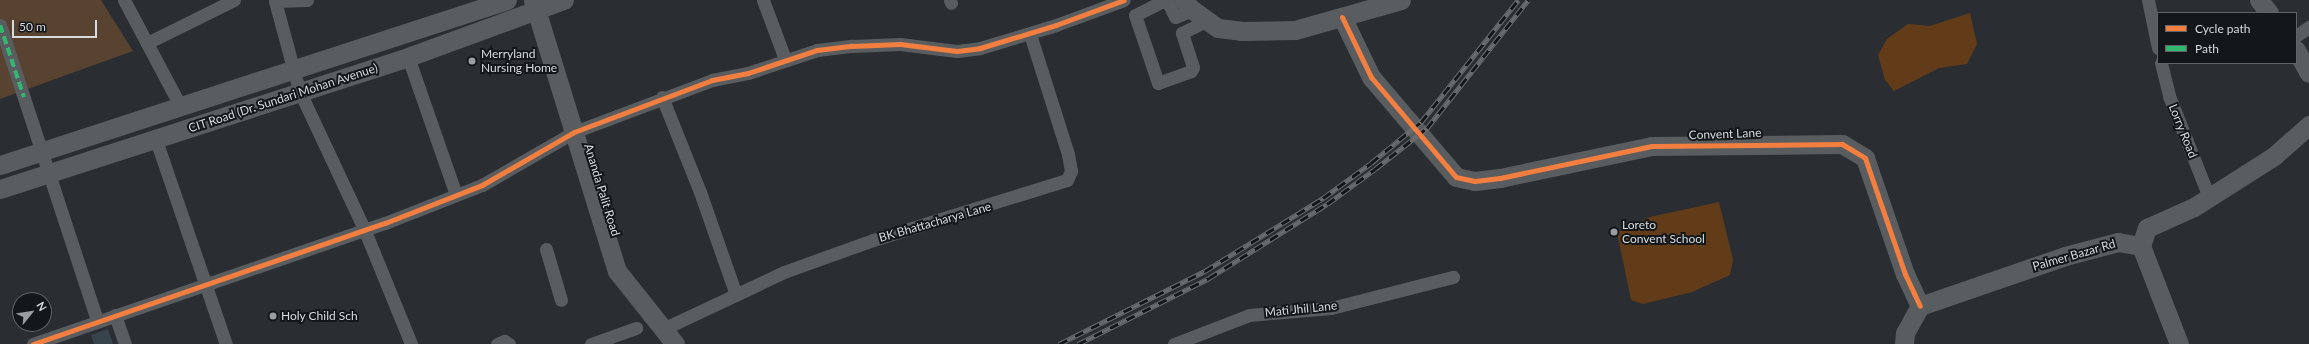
<!DOCTYPE html>
<style>
body{margin:0}
#map{position:relative;width:2309px;height:344px;overflow:hidden;background:#2a2e32;font-family:Lato,sans-serif}
div>[style]{position:absolute}
[style*='--x']{left:calc(var(--x)*1px);top:calc(var(--y)*1px);width:calc(var(--w)*1px);rotate:calc(var(--a)*1deg)}
.green>*{inset:0;background:#584230}
.water>*{inset:0;background:#623c18}
.building>*{inset:0;background:#38444c}
.street>*{height:13px;margin:-6.5px;padding:0 6.5px;transform-origin:6.5px;border-radius:6.5px;background:#5a5d60}
.secondary>*{height:19px;margin:-9.5px;padding:0 9.5px;transform-origin:9.5px;border-radius:9.5px;background:#5a5d60}
.rail>*{height:4.5px;margin-top:-2.25px;transform-origin:0;background:repeating-linear-gradient(90deg,#13171a 0 9px,#696b6e 0 18px);box-sizing:border-box;border-block:1px solid #696b6e}
.quiet>*{height:4px;margin-top:-2px;transform-origin:0;background:repeating-linear-gradient(90deg,#33b770 0 8px,transparent 0 12px)}
.cycleway>*{height:5px;margin:-2.5px;padding:0 2.5px;transform-origin:2.5px;border-radius:2.5px;background:#f27e40}
.dots>*{width:11px;height:11px;translate:-50% -50%;box-sizing:border-box;border:2px solid #13171a;border-radius:50%}
span{translate:-50% -50%;white-space:nowrap;text-align:center;line-height:1.15;-webkit-text-stroke:4px #13171a;paint-order:stroke}
.poi-label{font-size:12px;color:#d6dbdf}
.left{translate:0 -50%;text-align:left}
.street-label{font-size:12px;color:#d6dbdf}
.legend{position:absolute;left:2157px;top:12px;width:140px;height:52px;box-sizing:border-box;background:#13171a;border:1px solid #616569;margin:0;padding:5px 7px;list-style:none;font-size:12px;color:#d6dbdf}
.legend li{display:flex;align-items:center;gap:8px;height:20px}
.legend b{width:20px;border:1px solid #616569}
.north{position:absolute;left:12px;top:292px;width:40px;height:40px;box-sizing:border-box;background:#13171a;border:1px solid #616569;border-radius:50%;rotate:60deg;font-size:11px;font-weight:700;line-height:16px;text-align:center;color:#d6dbdf}
.north::after{content:'';display:block;margin:auto;width:14px;height:18px;background:#9a9ea2;clip-path:polygon(50% 0,100% 100%,50% 72%,0 100%)}
.scale{position:absolute;left:12px;top:20px;width:85px;height:18px;box-sizing:border-box;border:2px solid #d6dbdf;border-top:0;padding-left:5px;font-size:12px;line-height:14px;white-space:nowrap;color:#d6dbdf;-webkit-text-stroke:3px #13171a;paint-order:stroke}
</style>
<div id="map">
<div class="green">
<i style="clip-path:polygon(0 0,101px 0,133px 51px,0 99px)"></i>
</div>
<div class="water">
<i style="clip-path:polygon(1970px 13px,1977px 44px,1967px 64px,1939px 68px,1894px 91px,1885px 80px,1878px 55px,1887px 39px,1908px 24px,1930px 26px)"></i>
<i style="clip-path:polygon(1719px 202px,1733px 260px,1730px 275px,1692px 292px,1643px 304px,1631px 300px,1617px 232px,1650px 217px)"></i>
</div>
<div class="building">
<i style="clip-path:polygon(108px 329px,113px 344px,94px 344px,91px 335px)"></i>
</div>
<div class="street">
<i style="--x:124;--y:0;--w:121;--a:62"></i>
<i style="--x:307;--y:0;--w:32;--a:178"></i>
<i style="--x:275;--y:1;--w:92;--a:74.9"></i>
<i style="--x:299;--y:90;--w:156;--a:64.9"></i>
<i style="--x:365;--y:231;--w:122;--a:67.8"></i>
<i style="--x:763;--y:0;--w:63;--a:69.6"></i>
<i style="--x:950;--y:0;--w:3;--a:72"></i>
<i style="--x:2148;--y:0;--w:49;--a:78.2"></i>
<i style="--x:1193;--y:10;--w:19;--a:159"></i>
<i style="--x:1175;--y:17;--w:17;--a:-115"></i>
<i style="--x:1168;--y:2;--w:5;--a:-169"></i>
<i style="--x:1163;--y:1;--w:31;--a:153"></i>
<i style="--x:1135;--y:15;--w:72;--a:71.3"></i>
<i style="--x:1158;--y:83;--w:35;--a:-20"></i>
<i style="--x:1191;--y:71;--w:4;--a:-63"></i>
<i style="--x:1193;--y:67;--w:36;--a:-108"></i>
<i style="--x:1182;--y:33;--w:27;--a:-27"></i>
<i style="--x:0;--y:25;--w:311;--a:71.8"></i>
<i style="--x:2296;--y:36;--w:16;--a:-35"></i>
<i style="--x:147;--y:43;--w:97;--a:-26.3"></i>
<i style="--x:408;--y:57;--w:146;--a:70.8"></i>
<i style="--x:2161;--y:63;--w:34;--a:76"></i>
<i style="--x:2169;--y:96;--w:109;--a:68.4"></i>
<i style="--x:662;--y:97;--w:102;--a:68.2"></i>
<i style="--x:700;--y:192;--w:109;--a:70.7"></i>
<i style="--x:156;--y:140;--w:216;--a:71.1"></i>
<i style="--x:546;--y:249;--w:53;--a:73.6"></i>
<i style="--x:115;--y:315;--w:31;--a:71"></i>
<i style="--x:663;--y:329;--w:134;--a:-25.2"></i>
<i style="--x:784;--y:272;--w:95;--a:-19.8"></i>
<i style="--x:873;--y:240;--w:203;--a:-17.2"></i>
<i style="--x:1067;--y:180;--w:10;--a:-66"></i>
<i style="--x:1071;--y:171;--w:17;--a:-100"></i>
<i style="--x:1068;--y:154;--w:126;--a:-107.6"></i>
<i style="--x:33;--y:344;--w:372;--a:-19"></i>
<i style="--x:385;--y:223;--w:104;--a:-21.4"></i>
<i style="--x:482;--y:185;--w:106;--a:-29.9"></i>
<i style="--x:574;--y:132;--w:147;--a:-20.6"></i>
<i style="--x:712;--y:80;--w:37;--a:-11"></i>
<i style="--x:748;--y:73;--w:73;--a:-18.4"></i>
<i style="--x:817;--y:50;--w:35;--a:-7"></i>
<i style="--x:852;--y:46;--w:48;--a:-2.4"></i>
<i style="--x:900;--y:44;--w:57;--a:7"></i>
<i style="--x:957;--y:51;--w:23;--a:-7"></i>
<i style="--x:980;--y:48;--w:79;--a:-16.8"></i>
<i style="--x:1056;--y:25;--w:72;--a:-20.2"></i>
<i style="--x:497;--y:344;--w:8;--a:-23"></i>
<i style="--x:504;--y:341;--w:6;--a:31"></i>
<i style="--x:591;--y:344;--w:48;--a:-19.6"></i>
<i style="--x:1174;--y:344;--w:80;--a:-21.1"></i>
<i style="--x:1249;--y:315;--w:82;--a:-4.9"></i>
<i style="--x:1331;--y:308;--w:126;--a:-14.3"></i>
</div>
<div class="secondary">
<i style="--x:533;--y:0;--w:284;--a:72.8"></i>
<i style="--x:617;--y:271;--w:93;--a:51.5"></i>
<i style="--x:1184;--y:0;--w:10;--a:53"></i>
<i style="--x:1190;--y:8;--w:34;--a:36"></i>
<i style="--x:1218;--y:28;--w:23;--a:7"></i>
<i style="--x:1241;--y:31;--w:54;--a:-1.1"></i>
<i style="--x:1295;--y:30;--w:110;--a:-15.8"></i>
<i style="--x:2259;--y:0;--w:16;--a:52"></i>
<i style="--x:1342;--y:17;--w:67;--a:64.2"></i>
<i style="--x:1371;--y:77;--w:131;--a:49.6"></i>
<i style="--x:1456;--y:177;--w:19;--a:12"></i>
<i style="--x:1475;--y:181;--w:25;--a:-7"></i>
<i style="--x:1500;--y:178;--w:155;--a:-11.9"></i>
<i style="--x:1652;--y:146;--w:190;--a:-0.6"></i>
<i style="--x:1842;--y:144;--w:27;--a:31"></i>
<i style="--x:1865;--y:158;--w:123;--a:71"></i>
<i style="--x:1905;--y:274;--w:35;--a:65"></i>
<i style="--x:2296;--y:50;--w:26;--a:61"></i>
<i style="--x:0;--y:165;--w:533;--a:-18.03"></i>
<i style="--x:0;--y:189;--w:429;--a:-17.9"></i>
<i style="--x:408;--y:57;--w:166;--a:-20.1"></i>
<i style="--x:2141;--y:246;--w:19;--a:-72"></i>
<i style="--x:2147;--y:228;--w:51;--a:-24.1"></i>
<i style="--x:2194;--y:207;--w:95;--a:-32.5"></i>
<i style="--x:2274;--y:156;--w:47;--a:-41.5"></i>
<i style="--x:2141;--y:246;--w:105;--a:68.8"></i>
<i style="--x:1920;--y:306;--w:153;--a:-19"></i>
<i style="--x:2065;--y:256;--w:55;--a:-14.8"></i>
<i style="--x:2118;--y:242;--w:23;--a:10"></i>
<i style="--x:1904;--y:344;--w:11;--a:-85"></i>
<i style="--x:1905;--y:333;--w:31;--a:-61"></i>
</div>
<div class="rail">
<i style="--x:1059;--y:344;--w:163;--a:-26.6"></i>
<i style="--x:1205;--y:271;--w:139;--a:-31.7"></i>
<i style="--x:1323;--y:198;--w:59;--a:-36.1"></i>
<i style="--x:1371;--y:163;--w:65;--a:-39.4"></i>
<i style="--x:1421;--y:122;--w:156;--a:-51.5"></i>
<i style="--x:1078;--y:344;--w:147;--a:-26.7"></i>
<i style="--x:1209;--y:278;--w:139;--a:-32.1"></i>
<i style="--x:1327;--y:204;--w:59;--a:-36.1"></i>
<i style="--x:1375;--y:169;--w:66;--a:-38.3"></i>
<i style="--x:1427;--y:128;--w:163;--a:-51.7"></i>
</div>
<div class="quiet">
<i style="--x:0;--y:25;--w:76;--a:71.6"></i>
</div>
<div class="cycleway">
<i style="--x:1342;--y:17;--w:67;--a:64.2"></i>
<i style="--x:1371;--y:77;--w:131;--a:49.6"></i>
<i style="--x:1456;--y:177;--w:19;--a:12"></i>
<i style="--x:1475;--y:181;--w:25;--a:-7"></i>
<i style="--x:1500;--y:178;--w:155;--a:-11.9"></i>
<i style="--x:1652;--y:146;--w:190;--a:-0.6"></i>
<i style="--x:1842;--y:144;--w:27;--a:31"></i>
<i style="--x:1865;--y:158;--w:123;--a:71"></i>
<i style="--x:1905;--y:274;--w:35;--a:65"></i>
<i style="--x:33;--y:344;--w:372;--a:-19"></i>
<i style="--x:385;--y:223;--w:104;--a:-21.4"></i>
<i style="--x:482;--y:185;--w:106;--a:-29.9"></i>
<i style="--x:574;--y:132;--w:147;--a:-20.6"></i>
<i style="--x:712;--y:80;--w:37;--a:-11"></i>
<i style="--x:748;--y:73;--w:73;--a:-18.4"></i>
<i style="--x:817;--y:50;--w:35;--a:-7"></i>
<i style="--x:852;--y:46;--w:48;--a:-2.4"></i>
<i style="--x:900;--y:44;--w:57;--a:7"></i>
<i style="--x:957;--y:51;--w:23;--a:-7"></i>
<i style="--x:980;--y:48;--w:79;--a:-16.8"></i>
<i style="--x:1056;--y:25;--w:72;--a:-20.2"></i>
</div>
<div class="dots">
<i style="left:472px;top:61px;background:#9a9ea2"></i>
<i style="left:1614px;top:232px;background:#9a9ea2"></i>
<i style="left:273px;top:316px;background:#9a9ea2"></i>
</div>
<div class="poi-label">
<span class="left" style="left:481px;top:61px">Merryland<br>Nursing Home</span>
<span class="left" style="left:1622px;top:232px">Loreto<br>Convent School</span>
<span class="left" style="left:281px;top:316px">Holy Child Sch</span>
</div>
<div class="street-label">
<span style="left:283px;top:98px;rotate:-18deg">CIT Road (Dr. Sundari Mohan Avenue)</span>
<span style="left:2183px;top:131px;rotate:68deg">Lorry Road</span>
<span style="left:1725px;top:134px;rotate:-2deg">Convent Lane</span>
<span style="left:602px;top:190px;rotate:73deg">Ananda Palit Road</span>
<span style="left:935px;top:222px;rotate:-16deg">BK Bhattacharya Lane</span>
<span style="left:2074px;top:255px;rotate:-16deg">Palmer Bazar Rd</span>
<span style="left:1301px;top:309px;rotate:-6deg">Mati Jhil Lane</span>
</div>
<ul class="legend">
<li><b style="height:5px;background:#f27e40"></b>Cycle path</li>
<li><b style="height:5px;background:#33b770"></b>Path</li>
</ul>
<div class="north">N</div>
<div class="scale">50 m</div>
</div>
